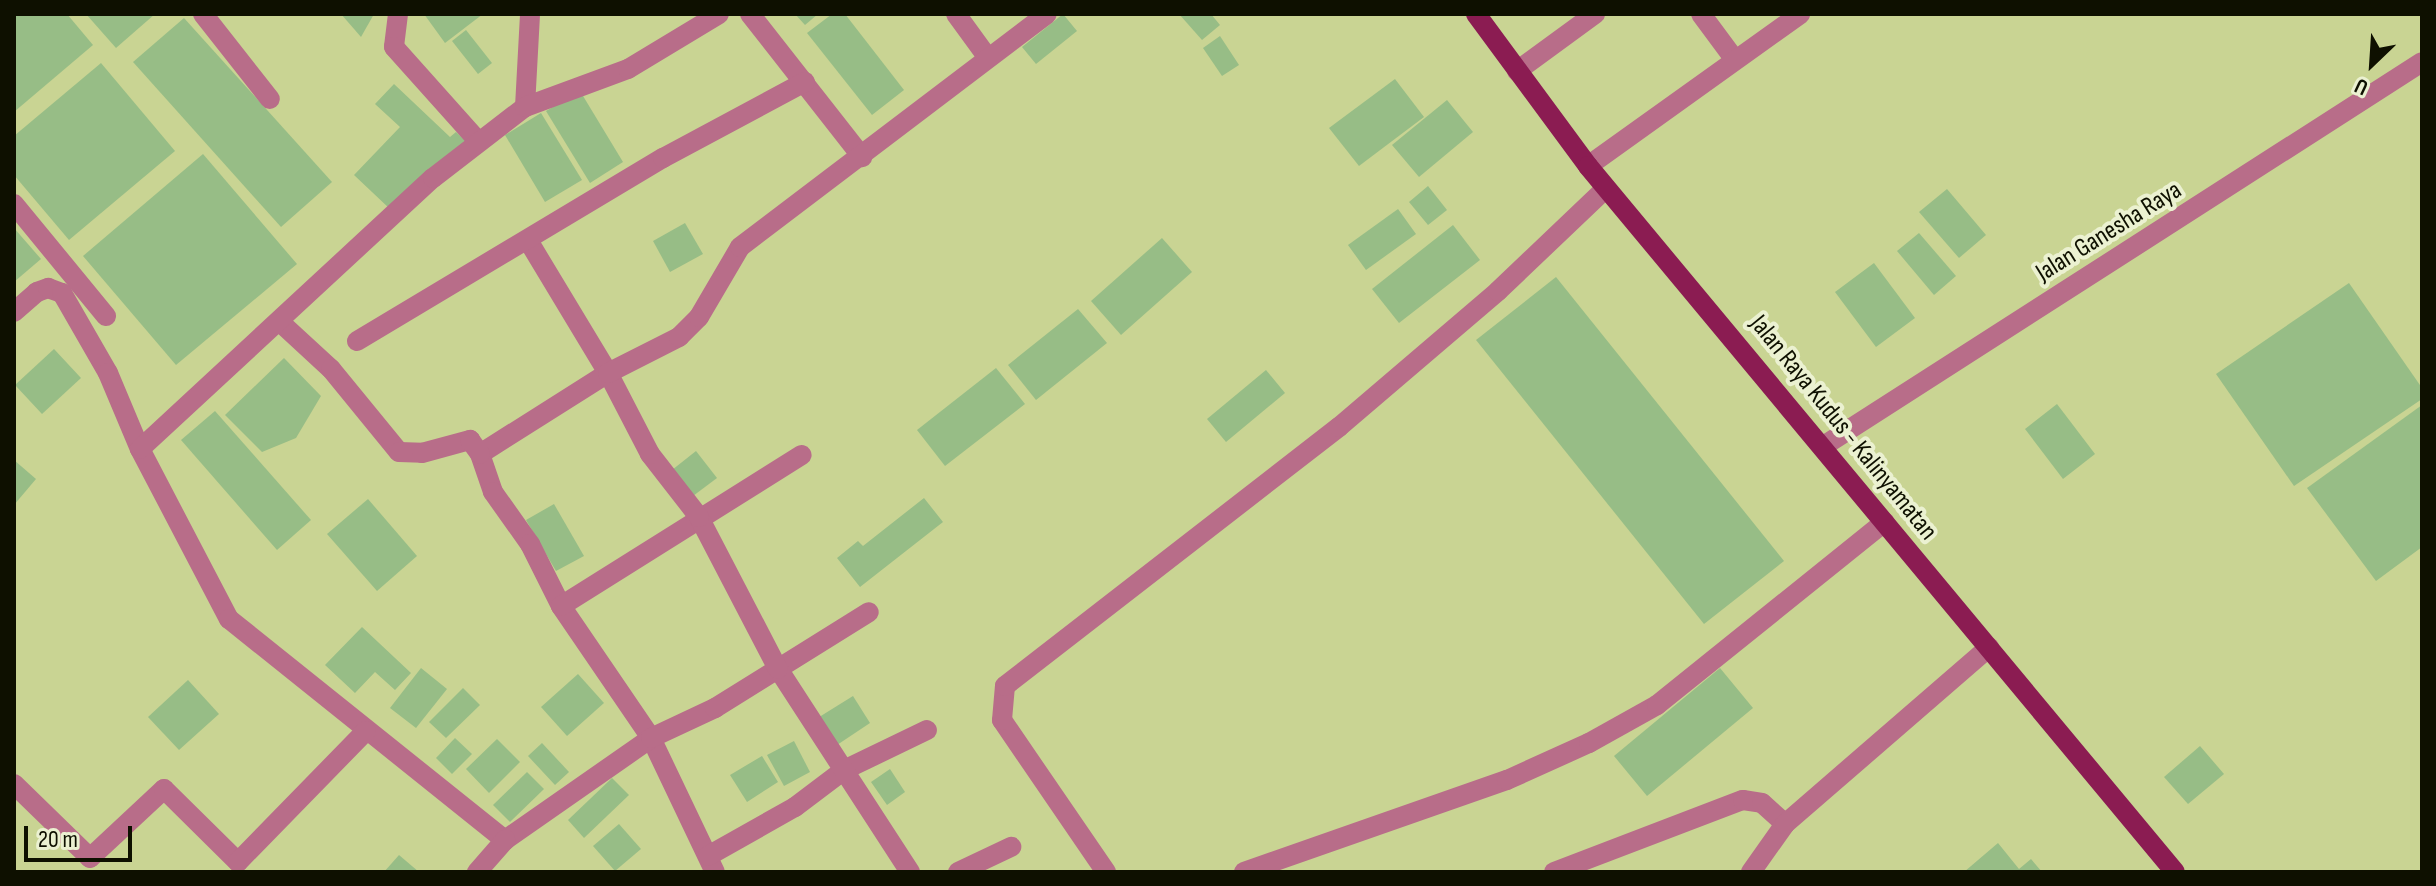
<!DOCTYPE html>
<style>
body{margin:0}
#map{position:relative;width:2436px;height:886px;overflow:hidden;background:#c9d493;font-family:"Sofia Sans Condensed",sans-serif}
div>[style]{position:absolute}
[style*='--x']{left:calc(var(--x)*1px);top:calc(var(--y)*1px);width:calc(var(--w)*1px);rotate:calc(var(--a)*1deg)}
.building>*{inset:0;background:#97bd86}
.minor>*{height:20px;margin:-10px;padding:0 10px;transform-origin:10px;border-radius:10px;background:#b86d89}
.major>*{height:20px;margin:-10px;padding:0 10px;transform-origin:10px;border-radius:10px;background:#8b1c52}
span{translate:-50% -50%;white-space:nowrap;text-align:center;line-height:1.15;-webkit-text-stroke:8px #ebf1d1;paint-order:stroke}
.street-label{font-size:26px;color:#0e1000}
.frame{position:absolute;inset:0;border:16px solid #0e1000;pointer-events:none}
.north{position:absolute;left:2332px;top:24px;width:80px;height:80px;-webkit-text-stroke:6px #ebf1d1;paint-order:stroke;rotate:205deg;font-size:22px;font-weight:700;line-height:32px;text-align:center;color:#0e1000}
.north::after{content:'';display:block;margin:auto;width:28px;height:36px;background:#0e1000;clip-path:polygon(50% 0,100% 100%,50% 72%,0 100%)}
.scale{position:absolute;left:24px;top:826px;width:108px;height:36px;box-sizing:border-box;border:4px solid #0e1000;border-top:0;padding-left:10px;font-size:24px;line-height:28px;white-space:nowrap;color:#0e1000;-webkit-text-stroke:6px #ebf1d1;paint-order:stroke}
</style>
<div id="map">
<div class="building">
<i style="clip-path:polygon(14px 14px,67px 14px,93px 45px,14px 112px)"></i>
<i style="clip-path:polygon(86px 14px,155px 14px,116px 48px)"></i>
<i style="clip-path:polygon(341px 14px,374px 14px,361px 37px)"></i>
<i style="clip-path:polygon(424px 14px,483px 14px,445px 43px)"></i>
<i style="clip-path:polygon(795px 14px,818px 14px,805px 25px)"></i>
<i style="clip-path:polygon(832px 14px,845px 14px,904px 90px,872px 115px,807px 33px)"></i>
<i style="clip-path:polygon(1063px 14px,1077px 31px,1036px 64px,1022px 47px)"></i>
<i style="clip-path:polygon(1179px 14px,1211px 14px,1220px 25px,1202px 40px)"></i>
<i style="clip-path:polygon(184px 18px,332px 182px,281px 227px,133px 62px)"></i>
<i style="clip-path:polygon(466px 30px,492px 63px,478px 74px,452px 41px)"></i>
<i style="clip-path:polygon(1220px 36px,1239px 65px,1222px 76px,1203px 48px)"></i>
<i style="clip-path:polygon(101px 63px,175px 151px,69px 240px,14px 175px,14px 136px)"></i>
<i style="clip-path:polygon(1395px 79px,1424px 117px,1359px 166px,1329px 128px)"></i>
<i style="clip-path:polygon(394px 84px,450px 137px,456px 132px,469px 144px,390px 209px,354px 175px,400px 127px,375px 104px)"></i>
<i style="clip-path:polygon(580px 91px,623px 162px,590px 183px,546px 111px)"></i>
<i style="clip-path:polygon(1447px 100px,1473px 132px,1419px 177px,1392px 145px)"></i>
<i style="clip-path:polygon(541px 113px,582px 180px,545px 202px,505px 135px)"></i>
<i style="clip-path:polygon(203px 154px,297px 264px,176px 365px,83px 256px)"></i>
<i style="clip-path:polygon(1428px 186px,1447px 210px,1428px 225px,1409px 202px)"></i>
<i style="clip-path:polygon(1947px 189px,1986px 235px,1959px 258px,1919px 212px)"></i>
<i style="clip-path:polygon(1398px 209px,1416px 234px,1366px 270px,1348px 245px)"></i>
<i style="clip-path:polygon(685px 223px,703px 254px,670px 272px,653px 241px)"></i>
<i style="clip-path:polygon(1453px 225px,1480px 260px,1399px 323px,1372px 289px)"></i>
<i style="clip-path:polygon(14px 228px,41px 259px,14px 282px)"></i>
<i style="clip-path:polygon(1919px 233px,1956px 276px,1934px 295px,1897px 251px)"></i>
<i style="clip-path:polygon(1162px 238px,1192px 272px,1121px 335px,1091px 301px)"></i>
<i style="clip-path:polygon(1874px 263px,1915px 318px,1876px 347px,1835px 292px)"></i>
<i style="clip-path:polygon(1556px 277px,1784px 561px,1704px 624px,1476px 340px)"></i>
<i style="clip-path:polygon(2349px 283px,2422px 388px,2422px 399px,2294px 486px,2216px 374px)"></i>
<i style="clip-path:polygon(1078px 309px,1107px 343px,1036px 400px,1008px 365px)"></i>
<i style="clip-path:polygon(54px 349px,81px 378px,42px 414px,15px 385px)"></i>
<i style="clip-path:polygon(284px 358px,321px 396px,296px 438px,262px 452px,225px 415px)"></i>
<i style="clip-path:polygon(996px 368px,1025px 404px,945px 466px,917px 430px)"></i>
<i style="clip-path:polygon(1266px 370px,1285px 393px,1226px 442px,1207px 419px)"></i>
<i style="clip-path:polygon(2057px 404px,2095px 454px,2063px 479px,2025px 429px)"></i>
<i style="clip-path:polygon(2422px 405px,2422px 547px,2376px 581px,2307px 488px)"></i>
<i style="clip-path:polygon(215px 411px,311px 520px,277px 550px,181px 440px)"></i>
<i style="clip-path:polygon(696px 451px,717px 478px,693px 496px,672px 470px)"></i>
<i style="clip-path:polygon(14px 460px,36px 479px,14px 505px)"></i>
<i style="clip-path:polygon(924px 498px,943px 522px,860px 587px,837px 558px,858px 541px,863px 546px)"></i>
<i style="clip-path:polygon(368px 499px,417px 556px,377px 591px,327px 534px)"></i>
<i style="clip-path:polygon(554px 504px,584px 556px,556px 571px,526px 520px)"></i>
<i style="clip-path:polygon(362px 627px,411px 673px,395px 690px,375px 672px,355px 693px,325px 665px)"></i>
<i style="clip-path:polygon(421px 668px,447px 689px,416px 728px,390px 708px)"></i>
<i style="clip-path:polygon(1720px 668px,1753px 708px,1647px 796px,1614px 756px)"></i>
<i style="clip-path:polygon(578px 674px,604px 703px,567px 736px,541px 707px)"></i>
<i style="clip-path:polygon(188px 680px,219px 714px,179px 750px,148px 717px)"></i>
<i style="clip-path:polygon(463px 688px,480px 705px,446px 738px,429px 722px)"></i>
<i style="clip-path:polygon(853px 696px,870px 723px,834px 747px,816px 719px)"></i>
<i style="clip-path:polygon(455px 738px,472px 754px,452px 774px,436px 758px)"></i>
<i style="clip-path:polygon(497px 739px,520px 762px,489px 793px,466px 769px)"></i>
<i style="clip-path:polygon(794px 741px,810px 772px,784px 786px,767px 755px)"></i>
<i style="clip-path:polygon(542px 743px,569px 772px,555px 785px,528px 756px)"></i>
<i style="clip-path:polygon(2200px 746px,2224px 774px,2188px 804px,2164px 777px)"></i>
<i style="clip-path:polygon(762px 756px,778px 782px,747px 802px,730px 775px)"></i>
<i style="clip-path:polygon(890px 769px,905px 792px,887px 805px,871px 782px)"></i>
<i style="clip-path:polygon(527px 772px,544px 789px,510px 822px,493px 805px)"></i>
<i style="clip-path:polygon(612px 778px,629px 795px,584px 838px,568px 820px)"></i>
<i style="clip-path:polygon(619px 824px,641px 849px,615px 871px,593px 846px)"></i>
<i style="clip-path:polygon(1998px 843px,2019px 869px,2031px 859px,2042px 872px,1964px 872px)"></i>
<i style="clip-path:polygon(399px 855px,419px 872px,384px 872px)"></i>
</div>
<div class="minor">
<i style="--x:203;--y:14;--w:108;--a:51.8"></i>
<i style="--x:398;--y:14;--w:33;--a:97"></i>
<i style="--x:394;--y:47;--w:127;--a:48.2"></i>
<i style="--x:750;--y:14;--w:182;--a:51.9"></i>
<i style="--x:956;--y:14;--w:54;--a:54"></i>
<i style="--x:1701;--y:14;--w:57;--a:53.5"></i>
<i style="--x:1517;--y:71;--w:97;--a:-36.2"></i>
<i style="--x:525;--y:107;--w:93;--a:-86.9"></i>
<i style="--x:1588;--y:166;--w:261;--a:-35.6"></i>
<i style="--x:14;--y:204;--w:145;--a:50.6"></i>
<i style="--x:529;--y:242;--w:153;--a:58.9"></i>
<i style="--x:608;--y:373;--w:151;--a:147.7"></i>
<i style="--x:480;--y:454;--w:40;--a:71.1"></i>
<i style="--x:493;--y:492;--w:64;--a:54.6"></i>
<i style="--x:530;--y:544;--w:69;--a:63.4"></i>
<i style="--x:561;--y:606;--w:160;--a:55.7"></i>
<i style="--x:651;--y:738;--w:148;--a:64.5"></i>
<i style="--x:14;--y:312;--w:30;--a:-41"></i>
<i style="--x:37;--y:292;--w:12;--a:-20"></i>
<i style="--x:48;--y:288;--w:15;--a:20"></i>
<i style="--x:62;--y:293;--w:92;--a:60.1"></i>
<i style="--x:108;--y:373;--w:82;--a:67.2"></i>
<i style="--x:140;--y:449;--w:192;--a:62.4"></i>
<i style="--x:229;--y:619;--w:354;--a:38.7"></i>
<i style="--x:505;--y:840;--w:178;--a:-34.9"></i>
<i style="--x:651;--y:738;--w:71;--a:-25.1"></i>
<i style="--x:715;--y:708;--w:181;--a:-31.9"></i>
<i style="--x:281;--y:323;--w:68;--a:42.6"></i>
<i style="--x:331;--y:369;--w:107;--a:50.7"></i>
<i style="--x:399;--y:452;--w:23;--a:2"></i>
<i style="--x:422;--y:453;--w:50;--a:-15.2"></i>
<i style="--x:470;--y:440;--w:17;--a:54"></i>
<i style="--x:357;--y:341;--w:357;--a:-30.9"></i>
<i style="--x:663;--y:158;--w:161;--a:-28.2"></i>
<i style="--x:1825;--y:445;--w:709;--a:-32.68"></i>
<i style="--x:140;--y:449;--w:399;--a:-42.8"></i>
<i style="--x:433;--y:178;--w:116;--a:-37.7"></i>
<i style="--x:525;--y:107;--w:110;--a:-20.3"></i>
<i style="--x:628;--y:69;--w:106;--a:-31.1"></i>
<i style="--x:561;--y:606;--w:284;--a:-32.1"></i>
<i style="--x:14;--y:784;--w:106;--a:44.2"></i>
<i style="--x:90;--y:858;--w:101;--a:-43"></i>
<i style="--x:164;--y:789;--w:104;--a:44.6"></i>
<i style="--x:238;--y:862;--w:183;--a:-45.7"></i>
<i style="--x:708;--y:856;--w:100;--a:-29.4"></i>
<i style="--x:795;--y:807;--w:61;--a:-37.1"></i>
<i style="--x:844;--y:770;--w:92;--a:-25.7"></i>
<i style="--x:477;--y:872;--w:43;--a:-48.8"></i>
<i style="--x:910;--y:872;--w:242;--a:-123"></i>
<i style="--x:778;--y:669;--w:171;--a:-117.5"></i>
<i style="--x:699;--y:517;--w:80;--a:-127.9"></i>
<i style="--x:650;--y:454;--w:91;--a:-117.4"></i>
<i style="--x:608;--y:373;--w:80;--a:-26.9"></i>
<i style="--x:679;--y:337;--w:28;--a:-45"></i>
<i style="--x:699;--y:317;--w:81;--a:-59.6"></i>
<i style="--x:740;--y:247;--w:385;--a:-37.2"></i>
<i style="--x:958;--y:872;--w:59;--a:-25.3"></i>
<i style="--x:1106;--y:872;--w:184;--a:-124.4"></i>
<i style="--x:1002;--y:720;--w:34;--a:-85"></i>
<i style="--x:1005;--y:686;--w:423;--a:-37.8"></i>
<i style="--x:1339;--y:427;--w:209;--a:-40.5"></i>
<i style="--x:1498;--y:291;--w:149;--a:-43.6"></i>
<i style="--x:1244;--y:872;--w:279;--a:-19.3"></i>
<i style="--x:1507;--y:780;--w:90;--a:-24.3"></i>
<i style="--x:1589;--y:743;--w:78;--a:-29.2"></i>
<i style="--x:1657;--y:705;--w:292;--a:-38.8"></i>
<i style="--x:1554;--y:872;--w:202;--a:-20.9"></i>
<i style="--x:1743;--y:800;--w:19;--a:9"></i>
<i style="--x:1762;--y:803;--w:31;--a:42"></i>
<i style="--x:1751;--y:872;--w:59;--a:-54.7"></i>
<i style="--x:1785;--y:824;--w:270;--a:-40.9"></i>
</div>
<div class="major">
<i style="--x:1476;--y:14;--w:189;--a:53.6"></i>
<i style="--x:1588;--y:166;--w:918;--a:50.26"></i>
</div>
<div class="street-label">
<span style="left:2109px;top:232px;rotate:-32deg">Jalan Ganesha Raya</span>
<span style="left:1843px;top:428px;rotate:51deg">Jalan Raya Kudus - Kalinyamatan</span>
</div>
<div class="frame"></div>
<div class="north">U</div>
<div class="scale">20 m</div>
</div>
